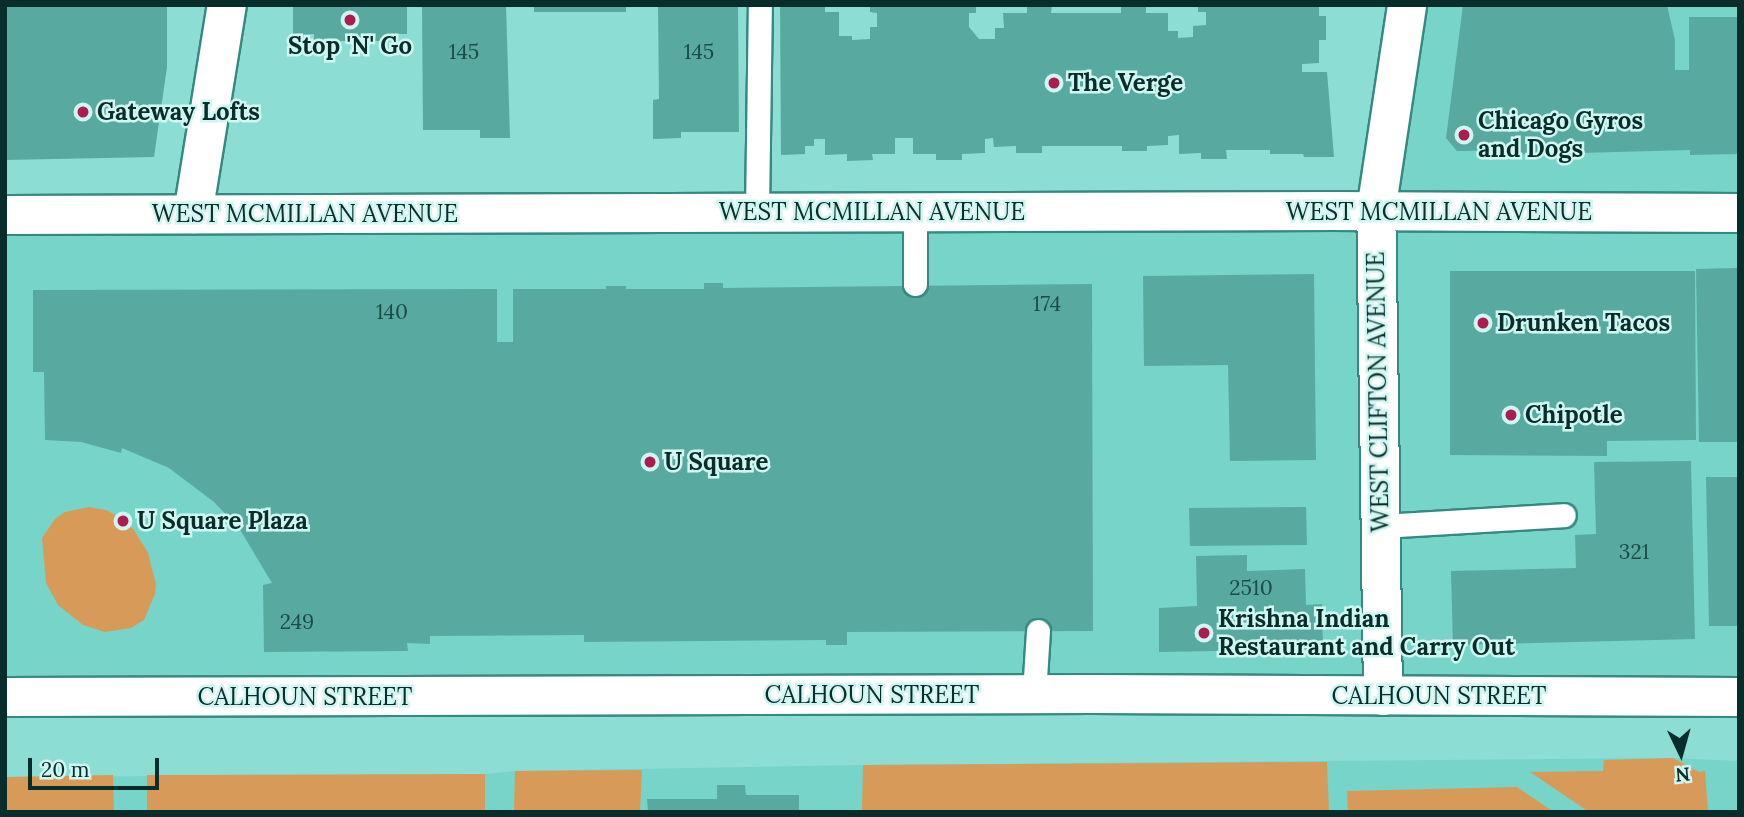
<!DOCTYPE html>
<style>
body{margin:0}
#map{position:relative;width:1744px;height:817px;overflow:hidden;background:#8cddd4;font-family:Lora,serif}
div>[style]{position:absolute}
[style*='--x']{left:calc(var(--x)*1px);top:calc(var(--y)*1px);width:calc(var(--w)*1px);rotate:calc(var(--a)*1deg)}
.built>*{inset:0;background:#76d4c9}
.green>*{inset:0;background:#d89a59}
.building>*{inset:0;background:#58aaa1}
.roads{filter:drop-shadow(2px 0 #358980) drop-shadow(-2px 0 #358980) drop-shadow(0 2px #358980) drop-shadow(0 -2px #358980)}
.lane>*{height:23px;margin:-11.5px;padding:0 11.5px;transform-origin:11.5px;border-radius:11.5px;background:#fff}
.street>*{height:38px;margin:-19px;padding:0 19px;transform-origin:19px;border-radius:19px;background:#fff}
.secondary>*{height:38px;margin:-19px;padding:0 19px;transform-origin:19px;border-radius:19px;background:#fff}
.dots>*{width:19px;height:19px;translate:-50% -50%;box-sizing:border-box;border:4px solid #cff6f0;border-radius:50%}
span{translate:-50% -50%;white-space:nowrap;text-align:center;line-height:1.15;-webkit-text-stroke:5px #cff6f0;paint-order:stroke}
.number-label{font-size:21px;color:#1d4c48}
.number-label span{-webkit-text-stroke-width:0}
.poi-label{font-size:24px;color:#092d2a;font-weight:700}
.left{translate:0 -50%;text-align:left}
.street-label{font-size:24px;color:#092d2a}
.frame{position:absolute;inset:0;border:7px solid #092d2a;pointer-events:none}
.north{position:absolute;left:1646px;top:719px;width:70px;height:70px;-webkit-text-stroke:5px #cff6f0;paint-order:stroke;rotate:175deg;font-size:19px;font-weight:700;line-height:28px;text-align:center;color:#092d2a}
.north::after{content:'';display:block;margin:auto;width:24px;height:32px;background:#092d2a;clip-path:polygon(50% 0,100% 100%,50% 72%,0 100%)}
.scale{position:absolute;left:28px;top:758px;width:131px;height:32px;box-sizing:border-box;border:4px solid #092d2a;border-top:0;padding-left:9px;font-size:21px;line-height:24px;white-space:nowrap;color:#092d2a;-webkit-text-stroke:5px #cff6f0;paint-order:stroke}
</style>
<div id="map">
<div class="built">
<i style="clip-path:polygon(1406px 5px,1739px 5px,1739px 697px,5px 697px,5px 215px,1376px 211px)"></i>
<i style="clip-path:polygon(1673px 758px,1739px 761px,1739px 812px,5px 812px,5px 777px,485px 774px,515px 771px,863px 765px)"></i>
</div>
<div class="green">
<i style="clip-path:polygon(89px 507px,106px 510px,119px 517px,134px 530px,148px 553px,156px 584px,155px 594px,144px 620px,131px 628px,105px 632px,83px 625px,58px 605px,46px 583px,42px 538px,55px 519px,65px 512px)"></i>
<i style="clip-path:polygon(1673px 758px,1699px 772px,1705px 771px,1708px 812px,1589px 812px,1530px 772px,1603px 771px,1604px 760px)"></i>
<i style="clip-path:polygon(1327px 762px,1329px 812px,862px 812px,863px 765px)"></i>
<i style="clip-path:polygon(642px 770px,640px 812px,514px 812px,515px 771px)"></i>
<i style="clip-path:polygon(485px 774px,485px 812px,147px 812px,147px 775px)"></i>
<i style="clip-path:polygon(113px 775px,114px 812px,5px 812px,5px 777px)"></i>
<i style="clip-path:polygon(1517px 787px,1554px 812px,1348px 812px,1347px 791px)"></i>
</div>
<div class="building">
<i style="clip-path:polygon(5px 5px,167px 5px,167px 67px,154px 157px,5px 160px)"></i>
<i style="clip-path:polygon(293px 5px,407px 5px,407px 34px,387px 34px,387px 41px,314px 41px,314px 34px,293px 35px)"></i>
<i style="clip-path:polygon(422px 5px,506px 5px,510px 138px,480px 138px,480px 130px,423px 130px)"></i>
<i style="clip-path:polygon(534px 5px,626px 5px,626px 12px,534px 12px)"></i>
<i style="clip-path:polygon(658px 5px,738px 5px,739px 132px,681px 132px,681px 138px,653px 139px,653px 100px,659px 99px)"></i>
<i style="clip-path:polygon(780px 5px,825px 5px,825px 12px,839px 12px,839px 36px,852px 36px,852px 40px,870px 39px,870px 27px,877px 27px,877px 13px,870px 12px,870px 5px,976px 5px,976px 13px,969px 13px,969px 27px,979px 39px,995px 39px,995px 28px,1004px 28px,1003px 13px,1027px 13px,1027px 5px,1052px 5px,1051px 13px,1121px 13px,1121px 5px,1146px 5px,1146px 13px,1168px 13px,1168px 31px,1178px 31px,1178px 38px,1193px 37px,1193px 26px,1206px 25px,1206px 12px,1198px 12px,1198px 5px,1319px 5px,1319px 16px,1326px 16px,1326px 40px,1319px 40px,1319px 63px,1302px 64px,1302px 72px,1327px 72px,1334px 157px,1304px 157px,1303px 154px,1270px 154px,1270px 150px,1226px 150px,1227px 159px,1201px 159px,1201px 153px,1179px 154px,1179px 135px,1168px 136px,1168px 145px,1147px 146px,1147px 151px,1122px 151px,1122px 146px,1042px 146px,1042px 153px,1016px 153px,1016px 146px,994px 147px,993px 138px,985px 139px,985px 153px,962px 154px,962px 160px,936px 160px,936px 154px,913px 154px,913px 138px,895px 138px,895px 154px,872px 154px,873px 160px,847px 161px,847px 154px,825px 155px,825px 139px,814px 139px,814px 146px,805px 146px,805px 154px,781px 155px)"></i>
<i style="clip-path:polygon(1463px 5px,1667px 5px,1675px 40px,1675px 70px,1689px 70px,1689px 17px,1739px 17px,1739px 154px,1690px 155px,1690px 150px,1502px 155px,1503px 150px,1457px 151px,1446px 138px)"></i>
<i style="clip-path:polygon(1739px 268px,1739px 442px,1699px 442px,1696px 269px)"></i>
<i style="clip-path:polygon(1450px 271px,1695px 271px,1696px 440px,1607px 441px,1607px 456px,1450px 455px)"></i>
<i style="clip-path:polygon(1314px 274px,1316px 460px,1230px 461px,1228px 365px,1144px 366px,1143px 276px)"></i>
<i style="clip-path:polygon(704px 283px,723px 283px,723px 288px,1092px 284px,1093px 631px,847px 632px,847px 645px,826px 645px,826px 640px,584px 642px,584px 635px,430px 636px,430px 644px,407px 643px,408px 651px,264px 652px,263px 585px,272px 583px,239px 528px,214px 502px,169px 468px,122px 448px,121px 453px,81px 442px,45px 440px,44px 372px,33px 372px,33px 290px,497px 289px,497px 342px,513px 342px,513px 289px,606px 289px,606px 286px,626px 286px,626px 289px,704px 289px)"></i>
<i style="clip-path:polygon(1691px 461px,1695px 639px,1453px 645px,1451px 571px,1576px 568px,1575px 535px,1596px 534px,1594px 462px)"></i>
<i style="clip-path:polygon(1706px 477px,1739px 477px,1739px 626px,1709px 626px)"></i>
<i style="clip-path:polygon(1306px 507px,1307px 545px,1190px 546px,1189px 508px)"></i>
<i style="clip-path:polygon(1247px 555px,1247px 571px,1305px 569px,1306px 605px,1322px 604px,1323px 649px,1159px 652px,1159px 608px,1197px 606px,1196px 556px)"></i>
<i style="clip-path:polygon(717px 785px,745px 785px,746px 795px,799px 795px,799px 812px,648px 812px,647px 799px,717px 799px)"></i>
</div>
<div class="roads">
<div class="lane">
<i style="--x:757;--y:212;--w:207;--a:-89.2"></i>
<i style="--x:915;--y:212;--w:72;--a:90"></i>
<i style="--x:1380;--y:526;--w:184;--a:-3.4"></i>
<i style="--x:1034;--y:694;--w:63;--a:-86.4"></i>
</div>
<div class="street">
<i style="--x:193;--y:214;--w:212;--a:-80.8"></i>
</div>
<div class="secondary">
<i style="--x:5;--y:215;--w:1329;--a:-0.17"></i>
<i style="--x:1334;--y:211;--w:405;--a:0.3"></i>
<i style="--x:1383;--y:696;--w:485;--a:-90.8"></i>
<i style="--x:1376;--y:211;--w:208;--a:-81.4"></i>
<i style="--x:5;--y:697;--w:1088;--a:-0.16"></i>
<i style="--x:1093;--y:694;--w:646;--a:0.27"></i>
</div>
</div>
<div class="dots">
<i style="left:350px;top:20px;background:#ad1c51"></i>
<i style="left:1054px;top:83px;background:#ad1c51"></i>
<i style="left:83px;top:112px;background:#ad1c51"></i>
<i style="left:1464px;top:135px;background:#ad1c51"></i>
<i style="left:1483px;top:323px;background:#ad1c51"></i>
<i style="left:1511px;top:415px;background:#ad1c51"></i>
<i style="left:650px;top:462px;background:#ad1c51"></i>
<i style="left:123px;top:521px;background:#ad1c51"></i>
<i style="left:1204px;top:633px;background:#ad1c51"></i>
</div>
<div class="number-label">
<span style="left:464px;top:52px">145</span>
<span style="left:699px;top:52px">145</span>
<span style="left:1047px;top:304px">174</span>
<span style="left:392px;top:312px">140</span>
<span style="left:1634px;top:552px">321</span>
<span style="left:1251px;top:588px">2510</span>
<span style="left:297px;top:622px">249</span>
</div>
<div class="poi-label">
<span style="left:350px;top:46px">Stop 'N' Go</span>
<span class="left" style="left:1068px;top:83px">The Verge</span>
<span class="left" style="left:97px;top:112px">Gateway Lofts</span>
<span class="left" style="left:1478px;top:135px">Chicago Gyros<br>and Dogs</span>
<span class="left" style="left:1497px;top:323px">Drunken Tacos</span>
<span class="left" style="left:1525px;top:415px">Chipotle</span>
<span class="left" style="left:664px;top:462px">U Square</span>
<span class="left" style="left:137px;top:521px">U Square Plaza</span>
<span class="left" style="left:1218px;top:633px">Krishna Indian<br>Restaurant and Carry Out</span>
</div>
<div class="street-label">
<span style="left:872px;top:212px">WEST MCMILLAN AVENUE</span>
<span style="left:1439px;top:212px">WEST MCMILLAN AVENUE</span>
<span style="left:305px;top:214px">WEST MCMILLAN AVENUE</span>
<span style="left:1378px;top:392px;rotate:-91deg">WEST CLIFTON AVENUE</span>
<span style="left:872px;top:695px">CALHOUN STREET</span>
<span style="left:1439px;top:696px">CALHOUN STREET</span>
<span style="left:305px;top:697px">CALHOUN STREET</span>
</div>
<div class="frame"></div>
<div class="north">N</div>
<div class="scale">20 m</div>
</div>
